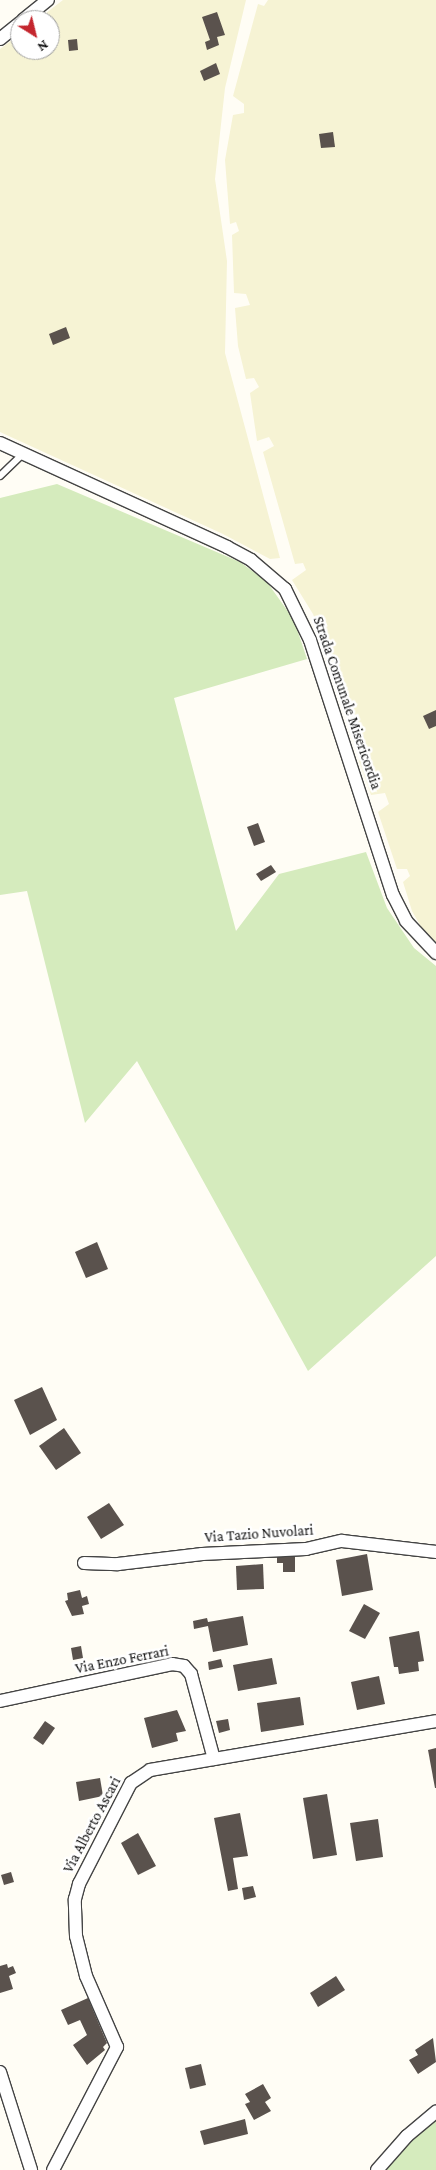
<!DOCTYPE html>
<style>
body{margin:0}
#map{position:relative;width:436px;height:2170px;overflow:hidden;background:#fffdf5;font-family:"Crimson Pro",serif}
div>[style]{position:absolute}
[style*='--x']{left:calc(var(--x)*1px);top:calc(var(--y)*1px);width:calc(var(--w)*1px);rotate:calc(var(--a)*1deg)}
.farmland>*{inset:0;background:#f6f3d4}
.green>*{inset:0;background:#d5ebbd}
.building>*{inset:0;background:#5a524d}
.roads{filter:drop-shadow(1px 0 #444) drop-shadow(-1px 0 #444) drop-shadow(0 1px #444) drop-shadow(0 -1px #444)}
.service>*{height:6px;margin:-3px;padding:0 3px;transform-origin:3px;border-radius:3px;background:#fff}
.minor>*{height:12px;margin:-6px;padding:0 6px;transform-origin:6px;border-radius:6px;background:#fff}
span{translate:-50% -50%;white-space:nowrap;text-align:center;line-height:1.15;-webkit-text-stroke:5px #fff;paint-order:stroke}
.street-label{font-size:15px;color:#111}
.north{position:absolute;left:10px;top:10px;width:50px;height:50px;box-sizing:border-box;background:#fff;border:1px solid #a0a0a0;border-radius:50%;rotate:144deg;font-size:14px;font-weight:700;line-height:20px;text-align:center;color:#111}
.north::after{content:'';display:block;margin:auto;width:18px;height:22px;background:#c4262e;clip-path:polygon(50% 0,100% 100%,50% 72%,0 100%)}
</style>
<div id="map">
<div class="farmland">
<i style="clip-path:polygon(63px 0,246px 0,225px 88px,215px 179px,227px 261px,225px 353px,280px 558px,270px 559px,223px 534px,0 432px,0 49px,20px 34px,20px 50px,50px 50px,50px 20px,37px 20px)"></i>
<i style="clip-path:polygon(268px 0,436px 0,436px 943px,424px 932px,412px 911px,403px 882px,410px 876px,407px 869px,397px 869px,378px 812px,389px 804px,385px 793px,371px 795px,359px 761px,366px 753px,363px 746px,355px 745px,351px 732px,359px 728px,354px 719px,349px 717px,313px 614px,292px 580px,306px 570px,303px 563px,295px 564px,263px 452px,274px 446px,269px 437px,257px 441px,250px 393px,259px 387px,254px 378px,246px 379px,238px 346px,235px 308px,250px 305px,246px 294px,234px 293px,232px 235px,239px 231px,236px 222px,230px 224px,225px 160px,233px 115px,244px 113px,244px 104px,233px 96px,258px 4px,264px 6px)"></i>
</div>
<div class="green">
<i style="clip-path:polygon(57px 484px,240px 562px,267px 582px,294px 620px,307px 659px,174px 698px,236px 931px,279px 874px,366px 852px,387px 908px,414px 948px,436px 966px,436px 1256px,308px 1371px,137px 1061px,85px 1123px,27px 891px,0 895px,0 498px)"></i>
<i style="clip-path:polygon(436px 2120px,436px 2170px,383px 2170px,413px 2138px)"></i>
</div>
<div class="building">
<i style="clip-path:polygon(217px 12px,225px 35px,217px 37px,219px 45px,207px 50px,205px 42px,210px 40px,202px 17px)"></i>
<i style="clip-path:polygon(77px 39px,78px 50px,69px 51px,68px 40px)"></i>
<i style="clip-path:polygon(216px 63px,220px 74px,204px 81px,200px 71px)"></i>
<i style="clip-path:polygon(333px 132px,335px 147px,321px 148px,319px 134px)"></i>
<i style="clip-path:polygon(66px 327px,70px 338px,53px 345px,49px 334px)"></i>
<i style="clip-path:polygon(436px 710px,436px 726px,429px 729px,423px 716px)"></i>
<i style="clip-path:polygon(258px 823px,265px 842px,254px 846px,247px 827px)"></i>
<i style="clip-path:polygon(271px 865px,276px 872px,261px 881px,256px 874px)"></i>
<i style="clip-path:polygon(97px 1242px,108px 1269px,86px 1278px,75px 1252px)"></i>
<i style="clip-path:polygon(42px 1387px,57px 1420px,30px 1435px,14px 1400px)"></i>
<i style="clip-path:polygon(64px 1428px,81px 1453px,56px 1470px,39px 1446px)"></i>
<i style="clip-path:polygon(109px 1503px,124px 1525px,101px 1539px,87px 1517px)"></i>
<i style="clip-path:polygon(367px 1554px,373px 1590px,342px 1596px,336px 1560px)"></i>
<i style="clip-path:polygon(277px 1555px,295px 1555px,295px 1572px,283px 1572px,283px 1563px,277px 1563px)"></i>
<i style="clip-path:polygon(263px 1564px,264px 1589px,237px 1590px,236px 1566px)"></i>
<i style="clip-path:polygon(80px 1590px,82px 1598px,87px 1596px,89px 1604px,82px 1606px,84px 1614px,72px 1616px,65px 1601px,68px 1600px,67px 1593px)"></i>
<i style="clip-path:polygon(364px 1604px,380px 1613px,365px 1639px,349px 1631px)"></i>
<i style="clip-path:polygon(243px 1616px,248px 1645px,213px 1652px,208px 1626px,194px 1629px,193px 1621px,207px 1618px,208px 1622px)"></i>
<i style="clip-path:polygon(419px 1631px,424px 1661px,418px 1662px,419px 1671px,399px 1674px,398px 1667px,394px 1667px,389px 1637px)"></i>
<i style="clip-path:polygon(81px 1646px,83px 1658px,73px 1660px,71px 1648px)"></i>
<i style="clip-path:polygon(272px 1658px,277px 1684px,238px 1691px,233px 1665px)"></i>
<i style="clip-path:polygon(221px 1659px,223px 1667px,209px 1670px,208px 1662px)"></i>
<i style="clip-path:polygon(379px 1676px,385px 1704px,357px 1710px,351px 1682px)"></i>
<i style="clip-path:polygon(300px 1697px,304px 1725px,261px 1732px,257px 1703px)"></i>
<i style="clip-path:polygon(177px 1710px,186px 1731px,176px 1733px,178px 1741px,152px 1748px,144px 1718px)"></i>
<i style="clip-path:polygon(228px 1719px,230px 1730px,219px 1733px,216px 1721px)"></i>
<i style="clip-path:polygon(45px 1721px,55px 1728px,43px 1745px,33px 1738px)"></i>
<i style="clip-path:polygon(436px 1748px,436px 1788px,435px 1788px,428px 1750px)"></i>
<i style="clip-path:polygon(100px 1778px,103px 1796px,79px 1801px,76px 1782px)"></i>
<i style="clip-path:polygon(327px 1794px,337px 1855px,313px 1859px,303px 1798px)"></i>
<i style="clip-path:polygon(240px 1813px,248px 1856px,233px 1858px,238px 1889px,228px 1891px,214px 1818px)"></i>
<i style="clip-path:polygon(378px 1819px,383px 1857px,356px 1861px,350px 1823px)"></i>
<i style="clip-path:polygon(138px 1833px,156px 1866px,138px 1875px,121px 1843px)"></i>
<i style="clip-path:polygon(11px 1872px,14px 1882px,4px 1885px,1px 1875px)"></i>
<i style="clip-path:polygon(253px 1886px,256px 1897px,244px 1900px,242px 1888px)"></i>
<i style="clip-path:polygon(7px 1964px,8px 1968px,13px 1966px,16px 1973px,9px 1976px,13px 1989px,0 1993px,0 1966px)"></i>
<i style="clip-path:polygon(336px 1976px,345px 1990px,318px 2007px,310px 1993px)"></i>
<i style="clip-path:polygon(88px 1998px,107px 2043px,103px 2047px,105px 2050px,87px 2065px,73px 2045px,87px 2035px,80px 2020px,68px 2025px,61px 2010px)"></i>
<i style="clip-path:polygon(433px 2038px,436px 2062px,418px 2074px,409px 2060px,418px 2055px,415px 2050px)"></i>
<i style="clip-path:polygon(201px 2064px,206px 2085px,190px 2089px,185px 2068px)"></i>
<i style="clip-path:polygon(263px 2084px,271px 2098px,265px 2102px,271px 2111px,254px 2120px,245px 2104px,250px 2102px,245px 2094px)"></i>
<i style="clip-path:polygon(245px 2119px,248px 2134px,204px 2145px,200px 2131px)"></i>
</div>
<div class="roads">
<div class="service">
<i style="--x:0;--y:476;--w:32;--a:-44"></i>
</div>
<div class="minor">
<i style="--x:23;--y:20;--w:32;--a:-39"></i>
<i style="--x:0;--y:39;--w:26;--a:-39"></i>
<i style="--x:0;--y:443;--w:250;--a:24.6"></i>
<i style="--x:227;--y:547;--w:27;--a:28"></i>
<i style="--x:251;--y:560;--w:45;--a:40.5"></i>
<i style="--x:285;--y:589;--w:57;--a:63.9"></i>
<i style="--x:310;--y:640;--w:268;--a:72"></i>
<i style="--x:393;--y:895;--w:29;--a:63"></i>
<i style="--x:406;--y:921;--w:44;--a:46.8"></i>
<i style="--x:84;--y:1563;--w:34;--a:2"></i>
<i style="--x:118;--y:1564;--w:85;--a:-6.8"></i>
<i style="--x:202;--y:1554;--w:104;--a:-2.8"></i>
<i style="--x:306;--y:1549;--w:37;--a:-13"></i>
<i style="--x:342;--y:1541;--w:95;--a:6.7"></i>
<i style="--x:0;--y:1701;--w:176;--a:-12.1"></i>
<i style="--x:172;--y:1664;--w:12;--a:9"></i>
<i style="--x:184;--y:1666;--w:11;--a:49"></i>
<i style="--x:191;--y:1674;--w:88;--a:74.9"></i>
<i style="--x:0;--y:2072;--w:103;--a:72.4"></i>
<i style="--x:53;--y:2170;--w:139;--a:-62.5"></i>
<i style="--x:117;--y:2047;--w:77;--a:-113.6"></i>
<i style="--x:86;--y:1976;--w:41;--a:-104"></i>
<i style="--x:76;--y:1936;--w:37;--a:-92"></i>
<i style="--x:75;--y:1899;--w:16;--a:-75"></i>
<i style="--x:79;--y:1884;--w:114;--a:-62.8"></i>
<i style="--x:131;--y:1783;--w:23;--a:-34"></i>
<i style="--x:150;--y:1770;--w:290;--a:-9.7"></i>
<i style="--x:377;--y:2170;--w:45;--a:-48.6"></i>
<i style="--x:407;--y:2136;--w:38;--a:-40"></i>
</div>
</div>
<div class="street-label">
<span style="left:347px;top:703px;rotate:71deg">Strada Comunale Misericordia</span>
<span style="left:259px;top:1534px;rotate:-4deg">Via Tazio Nuvolari</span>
<span style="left:122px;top:1660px;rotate:-11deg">Via Enzo Ferrari</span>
<span style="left:92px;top:1825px;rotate:-62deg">Via Alberto Ascari</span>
</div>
<div class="north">N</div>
</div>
